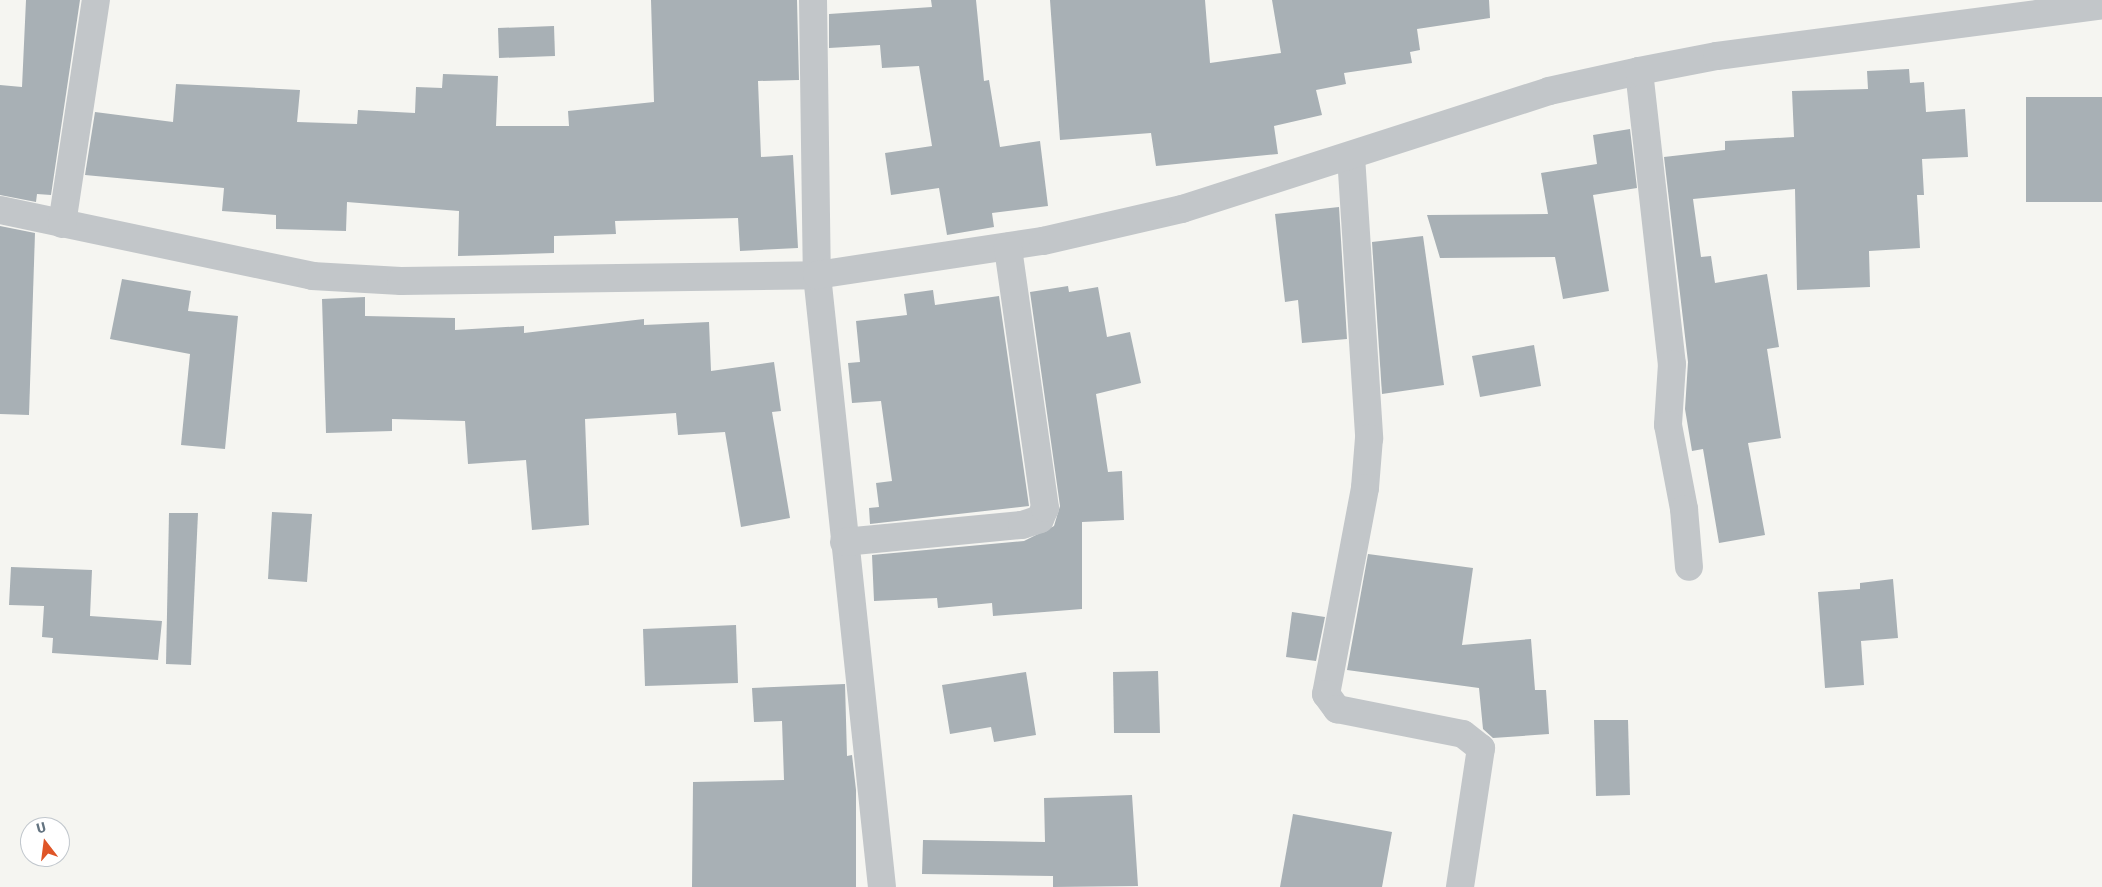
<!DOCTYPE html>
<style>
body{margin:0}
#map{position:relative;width:2102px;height:887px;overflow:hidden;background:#f5f5f1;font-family:"Fira Sans",sans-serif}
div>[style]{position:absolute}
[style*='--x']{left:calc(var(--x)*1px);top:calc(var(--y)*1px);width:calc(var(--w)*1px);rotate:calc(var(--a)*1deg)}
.building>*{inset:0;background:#a8b0b5}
.minor>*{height:28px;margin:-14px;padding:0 14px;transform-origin:14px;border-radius:14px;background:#c2c6c9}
span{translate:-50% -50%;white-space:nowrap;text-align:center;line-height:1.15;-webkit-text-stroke:5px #fff;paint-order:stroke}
.north{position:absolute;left:20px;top:817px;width:50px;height:50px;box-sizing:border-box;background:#fff;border:1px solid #c1c7cd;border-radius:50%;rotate:345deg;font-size:14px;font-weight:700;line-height:20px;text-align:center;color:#647481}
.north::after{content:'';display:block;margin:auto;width:18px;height:22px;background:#df5527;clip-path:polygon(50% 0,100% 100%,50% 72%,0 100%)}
</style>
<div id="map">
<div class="building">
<i style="clip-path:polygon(26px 0,80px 0,51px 195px,37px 194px,36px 202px,0 195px,0 85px,22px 87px)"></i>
<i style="clip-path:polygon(651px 0,797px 0,799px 80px,758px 81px,761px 157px,793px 155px,798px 248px,740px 251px,738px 218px,615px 221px,616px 234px,554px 236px,554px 253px,458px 256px,459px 211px,347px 202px,346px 231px,276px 229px,276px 215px,222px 211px,224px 188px,85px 175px,95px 112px,173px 122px,176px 84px,300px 90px,297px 122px,357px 124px,358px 110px,415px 113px,416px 87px,442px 88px,443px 74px,498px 76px,496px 126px,569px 126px,568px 111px,654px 102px)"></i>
<i style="clip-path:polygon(931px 0,976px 0,984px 81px,989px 80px,1000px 147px,1040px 141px,1048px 206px,992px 213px,994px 227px,947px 235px,939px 188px,891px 195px,885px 153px,932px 146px,919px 66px,882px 68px,880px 45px,829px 48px,829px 14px,932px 7px)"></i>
<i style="clip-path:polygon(1050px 0,1205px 0,1210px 63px,1281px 53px,1272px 0,1489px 0,1490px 18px,1417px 29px,1420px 50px,1410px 52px,1412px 63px,1344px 73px,1346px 84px,1316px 90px,1322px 115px,1274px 126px,1278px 154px,1156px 166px,1151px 133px,1060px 140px)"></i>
<i style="clip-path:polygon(554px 26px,555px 56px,499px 58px,498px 28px)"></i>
<i style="clip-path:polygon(1909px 69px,1910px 83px,1924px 82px,1926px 112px,1965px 109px,1968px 157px,1922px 159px,1924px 195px,1917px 195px,1920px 248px,1869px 251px,1870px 287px,1797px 290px,1795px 189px,1693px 199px,1701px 257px,1711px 256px,1715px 283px,1767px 274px,1779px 347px,1767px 349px,1781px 438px,1748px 443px,1765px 535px,1719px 543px,1703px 449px,1692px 451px,1685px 409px,1688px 362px,1664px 157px,1725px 150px,1725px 141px,1794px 137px,1792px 91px,1868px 89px,1867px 71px)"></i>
<i style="clip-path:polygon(2026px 97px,2102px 97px,2102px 202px,2026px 202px)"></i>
<i style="clip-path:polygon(1630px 129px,1637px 188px,1593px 195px,1609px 291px,1563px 299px,1555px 257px,1440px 258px,1427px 215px,1548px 214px,1541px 173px,1597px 164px,1593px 135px)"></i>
<i style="clip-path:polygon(1339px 207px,1347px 339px,1302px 343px,1298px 300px,1285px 302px,1275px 214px)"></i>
<i style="clip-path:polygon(0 226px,35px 233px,29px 415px,0 414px)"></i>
<i style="clip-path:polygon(1423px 236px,1444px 385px,1382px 394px,1372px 242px)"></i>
<i style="clip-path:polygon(122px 279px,191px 291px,188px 311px,238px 316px,225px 449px,181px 445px,190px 354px,110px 339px)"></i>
<i style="clip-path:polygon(1068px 286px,1069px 292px,1098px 287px,1107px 337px,1130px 332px,1141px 383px,1096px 394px,1108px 472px,1122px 471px,1124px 520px,1082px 522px,1082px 609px,993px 616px,992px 603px,938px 608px,937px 598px,874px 601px,872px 555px,1024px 541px,1054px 526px,1060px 506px,1030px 292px)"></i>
<i style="clip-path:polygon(933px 290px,935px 305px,999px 296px,1029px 506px,870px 524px,869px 508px,879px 507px,876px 483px,892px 481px,881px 401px,852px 403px,848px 363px,860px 362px,856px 321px,907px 315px,904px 294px)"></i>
<i style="clip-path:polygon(365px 297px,365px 316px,455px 318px,455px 330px,524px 326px,524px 333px,644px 319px,644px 325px,709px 322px,711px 371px,774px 362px,781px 411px,772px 412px,790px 518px,741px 527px,725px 432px,678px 435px,676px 413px,585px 419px,589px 525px,532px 530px,526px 460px,468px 464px,465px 421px,392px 419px,392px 431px,326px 433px,322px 299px)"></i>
<i style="clip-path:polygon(1534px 345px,1541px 386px,1480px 397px,1472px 356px)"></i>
<i style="clip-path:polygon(272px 512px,312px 514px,307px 582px,268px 579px)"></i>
<i style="clip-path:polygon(169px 513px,198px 513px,191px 665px,166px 664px)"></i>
<i style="clip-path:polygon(1368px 554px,1473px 568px,1462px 645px,1531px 639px,1535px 690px,1546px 690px,1549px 734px,1493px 738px,1483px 729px,1479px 688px,1347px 670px)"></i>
<i style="clip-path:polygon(11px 567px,92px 570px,90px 616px,162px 621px,158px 660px,52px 653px,53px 638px,42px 637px,44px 606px,9px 605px)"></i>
<i style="clip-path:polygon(1893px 579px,1898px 638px,1861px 641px,1864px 685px,1825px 688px,1818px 592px,1860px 589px,1860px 583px)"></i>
<i style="clip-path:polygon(1292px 612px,1325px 617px,1316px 661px,1286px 657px)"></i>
<i style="clip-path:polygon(736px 625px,738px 683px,645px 686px,643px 629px)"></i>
<i style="clip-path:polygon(1158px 671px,1160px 733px,1114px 733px,1113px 672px)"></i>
<i style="clip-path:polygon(1026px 672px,1036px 735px,994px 742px,991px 727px,950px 734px,942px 685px)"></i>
<i style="clip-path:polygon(845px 684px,847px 756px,852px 755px,856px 790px,856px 887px,692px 887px,693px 782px,784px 780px,782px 721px,754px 722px,752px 688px)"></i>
<i style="clip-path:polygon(1594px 720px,1628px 720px,1630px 795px,1596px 796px)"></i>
<i style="clip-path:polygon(1132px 795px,1138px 886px,1053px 887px,1053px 876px,922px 874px,923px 840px,1045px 842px,1044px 798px)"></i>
<i style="clip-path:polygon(1293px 814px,1392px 832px,1382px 887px,1280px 887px)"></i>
</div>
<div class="minor">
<i style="--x:813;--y:0;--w:275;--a:89.2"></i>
<i style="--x:817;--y:275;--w:615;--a:83.94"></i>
<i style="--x:1639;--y:71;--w:295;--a:83.6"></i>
<i style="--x:1672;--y:364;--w:61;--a:93.8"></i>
<i style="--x:1668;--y:425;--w:86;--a:79.2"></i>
<i style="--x:1684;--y:509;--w:58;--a:85.1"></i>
<i style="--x:1351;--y:156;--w:283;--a:86.3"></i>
<i style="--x:1369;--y:438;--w:50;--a:94.6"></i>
<i style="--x:1365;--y:488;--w:210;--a:100.7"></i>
<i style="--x:1326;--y:694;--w:19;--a:54"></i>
<i style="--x:1337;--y:709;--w:128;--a:11.2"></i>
<i style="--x:1463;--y:734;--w:23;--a:38"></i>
<i style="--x:1481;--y:748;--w:141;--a:98.6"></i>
<i style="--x:0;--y:210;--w:319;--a:11.9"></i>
<i style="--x:312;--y:276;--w:89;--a:3.2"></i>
<i style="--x:401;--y:281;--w:416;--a:-0.8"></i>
<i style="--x:817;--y:275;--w:229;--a:-8.6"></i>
<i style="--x:1043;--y:241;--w:143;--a:-13"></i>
<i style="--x:1182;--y:209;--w:386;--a:-17.8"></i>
<i style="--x:1549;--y:91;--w:92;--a:-12.5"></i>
<i style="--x:1639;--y:71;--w:79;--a:-10.9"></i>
<i style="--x:1717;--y:56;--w:388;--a:-7.5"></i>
<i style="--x:62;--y:224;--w:227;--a:-81.4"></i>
<i style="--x:844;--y:542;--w:179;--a:-5.5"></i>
<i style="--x:1022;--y:525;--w:19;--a:-18"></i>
<i style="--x:1040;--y:519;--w:12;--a:-66"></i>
<i style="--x:1045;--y:508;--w:264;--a:-98.1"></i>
</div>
<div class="north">U</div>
</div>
